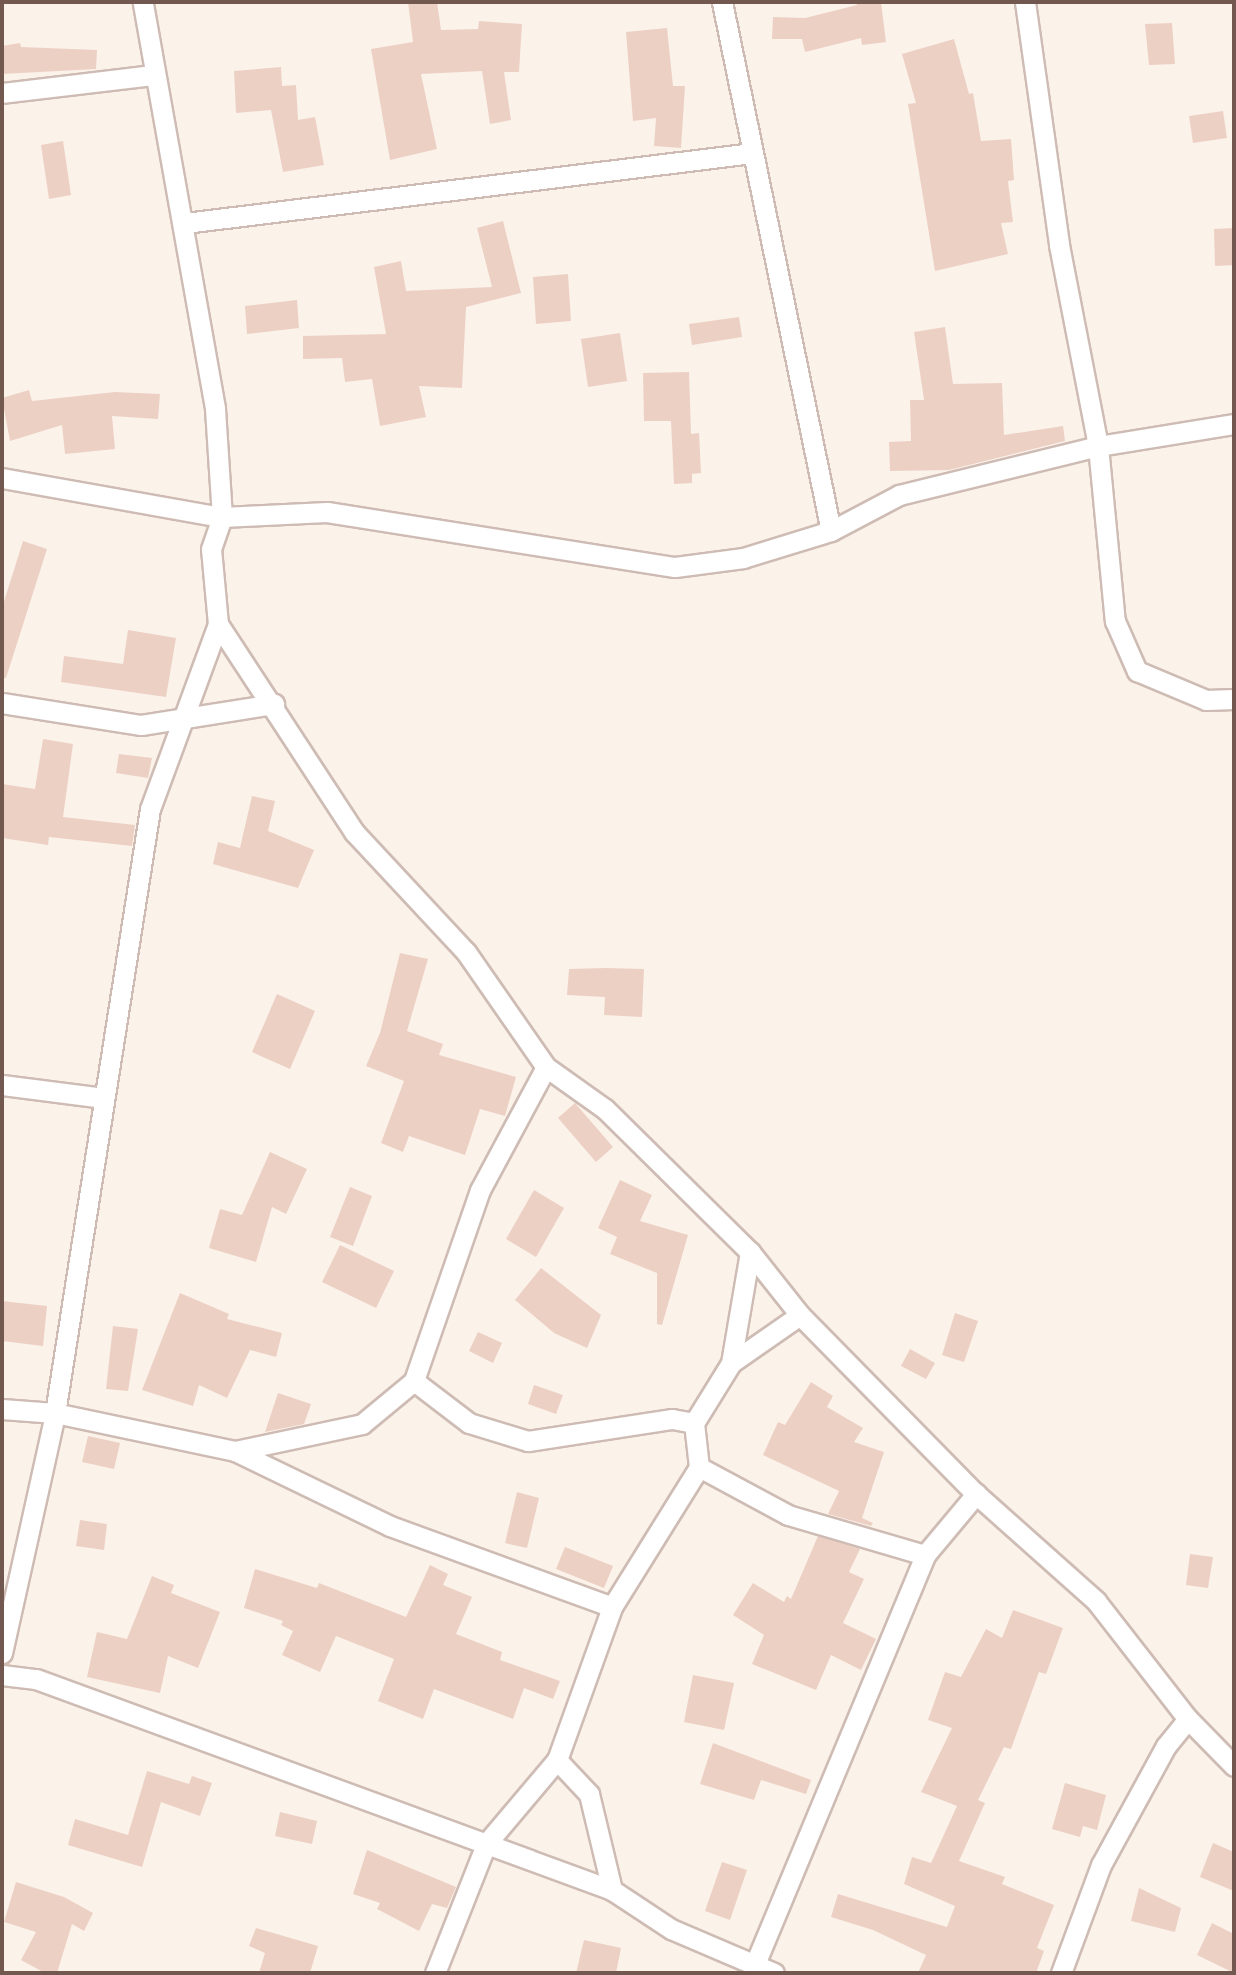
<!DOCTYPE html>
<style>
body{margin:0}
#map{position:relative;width:1236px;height:1975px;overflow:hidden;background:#fbf2ea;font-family:Mulish,sans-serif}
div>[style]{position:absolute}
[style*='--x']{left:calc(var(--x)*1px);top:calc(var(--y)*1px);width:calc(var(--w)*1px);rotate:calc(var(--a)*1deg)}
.building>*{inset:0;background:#edd0c4}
.roads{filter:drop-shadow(2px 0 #cebcb4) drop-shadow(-2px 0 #cebcb4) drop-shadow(0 2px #cebcb4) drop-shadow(0 -2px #cebcb4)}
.street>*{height:19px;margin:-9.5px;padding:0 9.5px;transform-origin:9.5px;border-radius:9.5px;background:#fff}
span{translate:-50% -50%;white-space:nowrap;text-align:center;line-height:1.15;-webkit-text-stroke:5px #fdf7f0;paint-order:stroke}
.frame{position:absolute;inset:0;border:4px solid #735850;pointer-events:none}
</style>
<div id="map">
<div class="building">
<i style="clip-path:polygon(408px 2px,437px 2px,441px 30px,478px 29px,479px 21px,522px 24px,519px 72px,504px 72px,511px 120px,490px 124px,482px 71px,421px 74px,437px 149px,390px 160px,371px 49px,413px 42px)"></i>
<i style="clip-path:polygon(856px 2px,881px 2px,886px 42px,862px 45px,861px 38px,805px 52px,802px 39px,772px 39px,773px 17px,805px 18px,857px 5px)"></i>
<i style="clip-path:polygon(1172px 23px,1175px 64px,1149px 65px,1145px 24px)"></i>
<i style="clip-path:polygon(667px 28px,673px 86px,685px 86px,681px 148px,654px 146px,656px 118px,633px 121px,626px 32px)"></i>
<i style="clip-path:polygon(954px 39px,969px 94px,973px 93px,981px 141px,1011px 139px,1014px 180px,1008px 181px,1013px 222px,1001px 223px,1008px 254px,935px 271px,908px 104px,916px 103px,902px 54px)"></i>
<i style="clip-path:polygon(20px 43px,21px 47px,97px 50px,96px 69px,2px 74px,2px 46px)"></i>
<i style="clip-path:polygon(281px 67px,282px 86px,296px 85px,298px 120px,315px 117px,324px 165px,283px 172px,271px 110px,236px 113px,234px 71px)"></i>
<i style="clip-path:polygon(1223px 111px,1227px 138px,1193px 143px,1189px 116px)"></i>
<i style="clip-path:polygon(63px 141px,71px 195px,49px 199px,41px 145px)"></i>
<i style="clip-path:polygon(503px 221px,521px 293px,466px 307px,462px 388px,419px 386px,426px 417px,380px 426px,372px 379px,345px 382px,342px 358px,303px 359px,303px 336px,386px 334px,374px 267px,401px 261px,406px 291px,492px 287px,477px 228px)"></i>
<i style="clip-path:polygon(1234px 228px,1234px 265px,1215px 266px,1214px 229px)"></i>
<i style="clip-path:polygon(568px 274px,571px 321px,536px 324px,533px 277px)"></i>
<i style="clip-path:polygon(297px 300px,299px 328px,247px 334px,245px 306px)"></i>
<i style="clip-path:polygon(739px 317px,742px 337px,692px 345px,689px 324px)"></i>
<i style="clip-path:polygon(945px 327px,953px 384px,1002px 383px,1004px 435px,1063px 426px,1065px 441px,949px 470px,890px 471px,889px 442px,911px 441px,910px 400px,924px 400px,914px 332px)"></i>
<i style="clip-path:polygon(620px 333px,627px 381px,588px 387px,581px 339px)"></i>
<i style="clip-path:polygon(689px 372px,691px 434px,699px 433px,701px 473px,692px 474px,692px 483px,674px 484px,671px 421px,644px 421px,643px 373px)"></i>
<i style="clip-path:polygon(29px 390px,32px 401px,115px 392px,160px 394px,158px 419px,112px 416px,115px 449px,65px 454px,62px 425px,10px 441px,2px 398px)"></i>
<i style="clip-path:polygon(23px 541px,47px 549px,6px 678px,2px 678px,2px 608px)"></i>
<i style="clip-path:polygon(128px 630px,176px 638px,166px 697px,61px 682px,64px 656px,123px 664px)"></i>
<i style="clip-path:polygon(43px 739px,73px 744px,63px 817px,135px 825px,132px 846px,49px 837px,48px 845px,2px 838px,2px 784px,35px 789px)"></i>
<i style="clip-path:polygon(119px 754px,152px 758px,148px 778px,116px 773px)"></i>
<i style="clip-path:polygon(252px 796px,275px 801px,268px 831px,314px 850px,298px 888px,213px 864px,218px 842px,240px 848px)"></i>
<i style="clip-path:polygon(400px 953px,428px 959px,407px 1031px,443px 1044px,439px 1055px,516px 1077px,505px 1116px,480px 1109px,465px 1155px,409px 1136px,403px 1152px,381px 1143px,404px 1081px,366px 1066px,380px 1033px)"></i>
<i style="clip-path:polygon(606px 968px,644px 969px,642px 1017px,604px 1015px,605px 997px,567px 995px,569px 969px)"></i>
<i style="clip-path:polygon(277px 994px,315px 1011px,290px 1069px,252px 1052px)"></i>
<i style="clip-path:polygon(575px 1103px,613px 1147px,596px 1162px,558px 1118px)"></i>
<i style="clip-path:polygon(270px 1152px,307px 1169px,286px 1214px,272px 1207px,256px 1262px,209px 1248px,220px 1209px,242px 1215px)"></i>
<i style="clip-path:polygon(620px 1180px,652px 1195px,640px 1221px,688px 1235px,662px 1325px,657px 1324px,657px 1273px,610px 1254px,617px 1237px,598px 1228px)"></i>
<i style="clip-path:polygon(350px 1187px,372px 1196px,353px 1246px,330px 1237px)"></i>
<i style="clip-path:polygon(534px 1190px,564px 1208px,536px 1257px,506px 1239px)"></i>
<i style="clip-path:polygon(340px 1245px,394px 1271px,376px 1308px,322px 1282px)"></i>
<i style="clip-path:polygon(541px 1268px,601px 1315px,587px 1348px,554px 1333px,515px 1300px)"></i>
<i style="clip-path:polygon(180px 1293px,229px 1314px,227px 1319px,282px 1333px,276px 1357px,250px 1350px,227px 1398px,199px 1385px,193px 1406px,142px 1390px)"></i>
<i style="clip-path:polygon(2px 1301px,47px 1306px,43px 1346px,2px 1341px)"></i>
<i style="clip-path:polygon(955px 1313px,978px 1321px,964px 1362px,942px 1355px)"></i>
<i style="clip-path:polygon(113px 1326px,138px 1329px,128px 1391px,106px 1389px)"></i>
<i style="clip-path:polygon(478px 1332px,502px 1343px,493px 1363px,469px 1351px)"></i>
<i style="clip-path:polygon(910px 1349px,935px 1363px,926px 1379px,901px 1366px)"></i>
<i style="clip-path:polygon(811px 1382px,833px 1396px,827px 1407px,863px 1428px,854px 1442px,884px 1452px,862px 1518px,873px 1523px,871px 1526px,828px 1514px,839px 1491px,763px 1455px,778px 1422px,785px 1425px)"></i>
<i style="clip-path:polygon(534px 1385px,563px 1395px,556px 1414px,528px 1404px)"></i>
<i style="clip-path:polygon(278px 1393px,311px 1404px,304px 1424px,265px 1432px)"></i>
<i style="clip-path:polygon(88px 1436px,120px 1443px,114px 1469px,82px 1462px)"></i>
<i style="clip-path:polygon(517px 1492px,539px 1498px,527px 1548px,505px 1543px)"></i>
<i style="clip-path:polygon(80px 1520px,107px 1524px,104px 1550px,76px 1546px)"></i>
<i style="clip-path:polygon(818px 1536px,860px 1549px,849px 1572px,864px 1579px,843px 1623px,876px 1639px,861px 1670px,831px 1655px,816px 1690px,752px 1664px,764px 1635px,733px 1615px,753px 1583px,784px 1602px,787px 1596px,791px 1599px)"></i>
<i style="clip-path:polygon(565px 1547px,613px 1566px,604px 1588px,556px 1569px)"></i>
<i style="clip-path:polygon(1190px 1554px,1213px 1557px,1208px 1588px,1186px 1585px)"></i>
<i style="clip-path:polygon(430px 1565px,448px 1574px,443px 1585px,472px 1597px,456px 1634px,502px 1652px,500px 1660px,560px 1681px,553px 1699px,524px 1688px,513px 1719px,434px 1689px,423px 1719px,378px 1701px,394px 1659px,336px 1636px,320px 1672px,282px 1655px,293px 1631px,281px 1625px,283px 1621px,244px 1608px,255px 1569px,317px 1588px,319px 1583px,406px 1617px)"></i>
<i style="clip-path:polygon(152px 1576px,174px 1585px,171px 1593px,220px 1612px,198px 1668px,168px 1656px,160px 1693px,87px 1677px,97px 1632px,127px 1639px)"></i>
<i style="clip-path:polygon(1013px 1610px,1063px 1628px,1046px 1674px,1039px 1672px,1011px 1749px,1004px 1747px,978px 1800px,985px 1803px,959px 1861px,1005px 1877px,1002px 1884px,1054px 1905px,1037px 1948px,1044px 1951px,1036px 1973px,918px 1973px,926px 1955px,873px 1930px,831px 1917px,838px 1894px,947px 1927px,955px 1906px,904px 1884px,912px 1857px,931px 1863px,957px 1806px,921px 1792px,952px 1728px,928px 1720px,945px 1672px,961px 1677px,986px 1629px,1002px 1638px)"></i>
<i style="clip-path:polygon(693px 1675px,734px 1683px,724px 1730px,684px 1722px)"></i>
<i style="clip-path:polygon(713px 1743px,811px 1780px,806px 1794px,761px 1780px,754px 1800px,700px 1784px)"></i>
<i style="clip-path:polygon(147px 1771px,189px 1784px,192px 1776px,212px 1783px,200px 1816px,161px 1802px,142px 1867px,68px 1845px,75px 1819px,128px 1835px)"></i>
<i style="clip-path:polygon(1065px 1783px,1106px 1795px,1097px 1830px,1083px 1826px,1080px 1837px,1052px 1829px)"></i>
<i style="clip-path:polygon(280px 1812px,317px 1821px,312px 1844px,275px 1836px)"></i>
<i style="clip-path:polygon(1213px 1843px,1234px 1852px,1234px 1891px,1200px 1877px)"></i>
<i style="clip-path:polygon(367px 1850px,456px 1887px,447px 1908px,432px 1904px,419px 1931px,377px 1909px,380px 1903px,353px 1894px)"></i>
<i style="clip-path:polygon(722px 1862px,747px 1870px,730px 1920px,705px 1911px)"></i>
<i style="clip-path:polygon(16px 1882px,64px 1897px,93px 1913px,84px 1931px,72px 1924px,57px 1973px,45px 1973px,21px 1960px,36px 1932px,4px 1922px)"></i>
<i style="clip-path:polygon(1139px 1888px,1181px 1908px,1175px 1932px,1131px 1921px)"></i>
<i style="clip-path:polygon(1212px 1923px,1234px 1934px,1234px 1973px,1197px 1955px)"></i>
<i style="clip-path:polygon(256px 1928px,318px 1946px,310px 1973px,259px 1973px,265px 1953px,249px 1946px)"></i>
<i style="clip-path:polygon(584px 1940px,621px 1948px,616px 1973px,576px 1973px)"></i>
</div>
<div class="roads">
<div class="street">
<i style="--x:722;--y:2;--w:540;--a:78.36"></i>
<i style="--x:1025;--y:2;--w:245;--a:82"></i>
<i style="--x:1059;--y:245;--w:205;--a:79"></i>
<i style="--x:1098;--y:446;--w:176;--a:84.5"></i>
<i style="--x:1115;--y:621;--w:55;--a:66.3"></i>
<i style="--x:1137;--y:671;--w:75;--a:22.8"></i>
<i style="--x:1206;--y:700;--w:28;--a:-2"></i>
<i style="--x:2;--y:93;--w:153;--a:-6.8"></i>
<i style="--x:185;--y:223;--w:572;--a:-7.03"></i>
<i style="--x:2;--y:478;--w:223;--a:10.1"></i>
<i style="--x:222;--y:517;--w:105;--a:-2.7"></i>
<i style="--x:327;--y:512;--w:352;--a:9"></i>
<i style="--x:675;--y:567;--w:69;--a:-7.5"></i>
<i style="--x:743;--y:558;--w:92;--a:-17.1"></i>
<i style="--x:831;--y:531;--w:77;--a:-27.9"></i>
<i style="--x:899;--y:495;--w:205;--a:-13.8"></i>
<i style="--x:1098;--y:446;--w:138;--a:-9.2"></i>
<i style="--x:218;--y:624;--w:249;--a:56.8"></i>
<i style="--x:354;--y:832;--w:164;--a:47"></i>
<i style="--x:466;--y:952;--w:140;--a:55.2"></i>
<i style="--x:546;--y:1067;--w:72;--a:35.4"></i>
<i style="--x:605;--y:1109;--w:204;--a:44.6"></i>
<i style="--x:750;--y:1252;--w:80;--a:51.6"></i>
<i style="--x:800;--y:1315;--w:251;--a:45.5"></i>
<i style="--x:976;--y:1494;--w:161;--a:41.7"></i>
<i style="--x:1096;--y:1601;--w:150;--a:52.1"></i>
<i style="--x:1188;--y:1719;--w:66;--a:45.6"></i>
<i style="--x:2;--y:703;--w:141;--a:9"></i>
<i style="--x:141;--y:725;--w:135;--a:-9"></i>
<i style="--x:546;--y:1067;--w:140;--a:118.2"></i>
<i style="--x:480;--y:1190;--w:202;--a:109.1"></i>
<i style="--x:414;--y:1381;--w:69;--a:37.4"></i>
<i style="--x:469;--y:1423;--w:62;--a:17"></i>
<i style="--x:528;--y:1441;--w:146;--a:-8.7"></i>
<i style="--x:672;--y:1419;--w:22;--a:10"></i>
<i style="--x:2;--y:1085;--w:103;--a:7.3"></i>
<i style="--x:731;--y:1363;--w:113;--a:-80.3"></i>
<i style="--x:2;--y:1409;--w:53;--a:4.3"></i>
<i style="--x:55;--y:1413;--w:184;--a:11.9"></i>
<i style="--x:235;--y:1451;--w:172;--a:25.8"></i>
<i style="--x:390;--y:1526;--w:236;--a:20"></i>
<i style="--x:235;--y:1451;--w:130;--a:-12"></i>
<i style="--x:362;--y:1424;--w:67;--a:-39.6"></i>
<i style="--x:699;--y:1467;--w:101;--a:28.3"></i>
<i style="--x:788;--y:1515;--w:143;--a:16.3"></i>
<i style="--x:2;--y:1653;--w:246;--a:-77.5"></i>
<i style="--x:55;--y:1413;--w:611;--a:-81.06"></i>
<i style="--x:150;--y:809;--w:197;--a:-69.8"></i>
<i style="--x:218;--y:624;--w:75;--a:-95.3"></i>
<i style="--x:211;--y:549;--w:34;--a:-71"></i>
<i style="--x:222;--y:517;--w:109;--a:-93.7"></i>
<i style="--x:215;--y:408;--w:412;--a:-100.1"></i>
<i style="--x:2;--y:1675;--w:34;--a:7"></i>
<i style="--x:36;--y:1679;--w:613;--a:20.12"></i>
<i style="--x:612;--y:1890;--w:71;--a:33.5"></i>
<i style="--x:671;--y:1929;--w:112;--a:23.1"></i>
<i style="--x:557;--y:1760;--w:47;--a:46.7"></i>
<i style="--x:589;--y:1794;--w:99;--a:76.5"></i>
<i style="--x:755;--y:1964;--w:443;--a:-67.4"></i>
<i style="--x:925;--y:1555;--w:80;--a:-50.1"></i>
<i style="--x:435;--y:1973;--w:139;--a:-68.4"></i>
<i style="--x:486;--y:1844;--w:110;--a:-49.8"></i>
<i style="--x:557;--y:1760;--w:163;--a:-70.2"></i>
<i style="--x:612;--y:1607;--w:165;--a:-58.1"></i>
<i style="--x:699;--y:1467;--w:44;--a:-96.5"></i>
<i style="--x:694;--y:1423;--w:70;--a:-58.3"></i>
<i style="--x:731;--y:1363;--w:84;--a:-34.8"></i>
<i style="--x:1061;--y:1973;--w:115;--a:-69.7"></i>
<i style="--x:1101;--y:1865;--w:136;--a:-61.4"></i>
<i style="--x:1166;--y:1746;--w:35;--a:-51"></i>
</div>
</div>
<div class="frame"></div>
</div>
